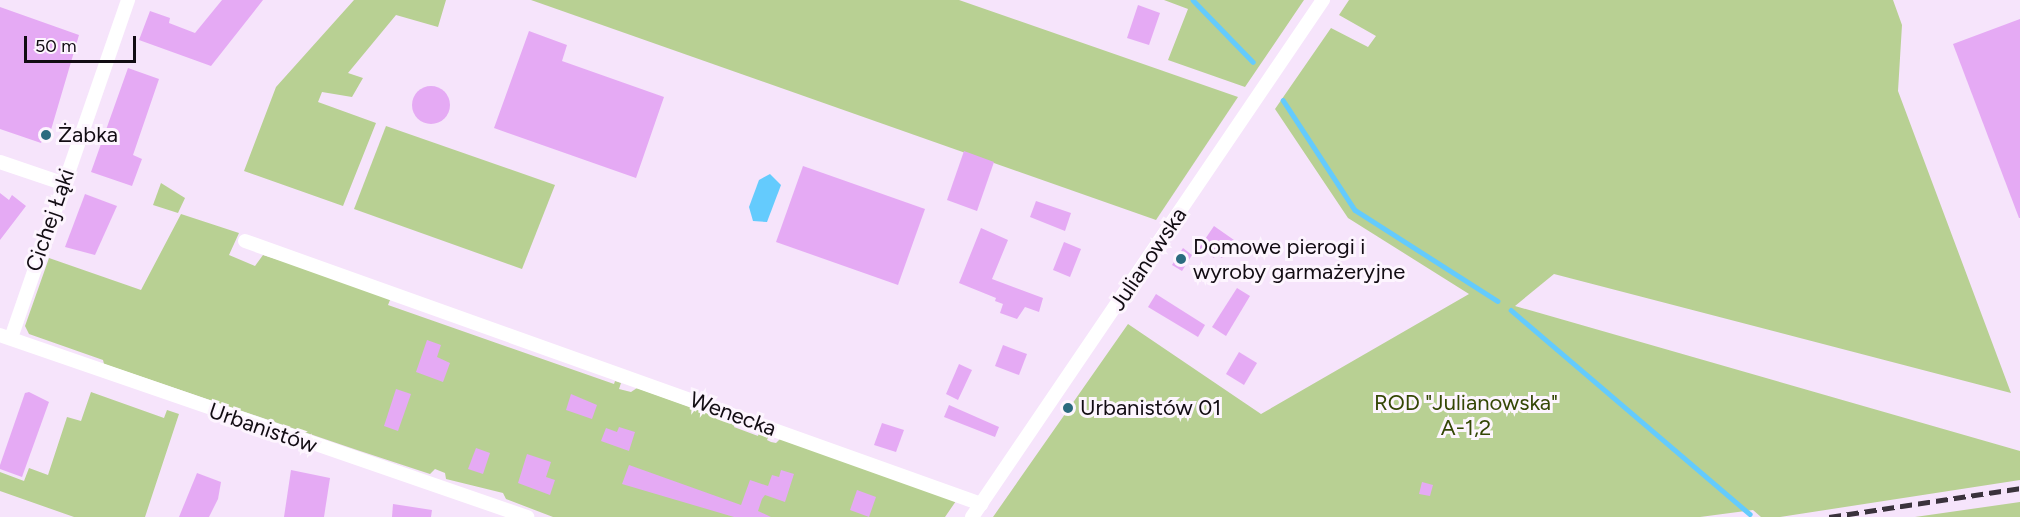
<!DOCTYPE html>
<meta charset="utf-8">
<style>
body{margin:0}
#map{position:relative;width:2020px;height:517px;overflow:hidden;background:#f6e4fb;font-family:Figtree,sans-serif}
div>[style]{position:absolute}
[style*='--x']{left:calc(var(--x)*1px);top:calc(var(--y)*1px);width:calc(var(--w)*1px);rotate:calc(var(--a)*1deg)}
.green>*{inset:0;background:#b8d093}
.water>*{inset:0;background:#64cbfd}
.stream>*{height:4.5px;margin:-2.25px;padding:0 2.25px;transform-origin:2.25px;border-radius:2.25px;background:#64cbfd}
.building>*{inset:0;background:#e5aaf4}
.round{border-radius:50%}
.street>*{height:14px;margin:-7px;padding:0 7px;transform-origin:7px;border-radius:7px;background:#fff}
.rail>*{height:4.5px;margin-top:-2.25px;transform-origin:0;background:repeating-linear-gradient(90deg,#3a323c 0 12px,transparent 0 18px)}
.dots>*{width:16px;height:16px;translate:-50% -50%;box-sizing:border-box;border:3px solid #fdf5fe;border-radius:50%}
span{translate:-50% -50%;white-space:nowrap;text-align:center;line-height:1.15;-webkit-text-stroke:6px #fdf5fe;paint-order:stroke}
.poi-label{font-size:22px;color:#120c13}
.left{translate:0 -50%;text-align:left}
.street-label{font-size:22px;color:#120c13}
.park-label{font-size:22px;color:#344705}
.scale{position:absolute;left:24px;top:36px;width:112px;height:27px;box-sizing:border-box;border:3px solid #120c13;border-top:0;padding-left:8px;font-size:18px;line-height:21px;white-space:nowrap;color:#120c13;-webkit-text-stroke:4px #fdf5fe;paint-order:stroke}
</style>
<div id="map">
<div class="green">
<i style="clip-path:polygon(354px 0,446px 0,438px 27px,396px 15px,348px 73px,363px 78px,352px 97px,322px 92px,318px 102px,376px 123px,343px 206px,244px 171px,276px 87px)"></i>
<i style="clip-path:polygon(531px 0,959px 0,1238px 97px,1156px 220px)"></i>
<i style="clip-path:polygon(1164px 0,1304px 0,1245px 87px,1168px 60px,1188px 9px)"></i>
<i style="clip-path:polygon(1349px 0,1893px 0,1902px 25px,1898px 91px,2011px 393px,1554px 274px,1515px 306px,2020px 451px,2020px 480px,1780px 517px,1761px 517px,1753px 510px,1700px 517px,993px 517px,1128px 324px,1261px 414px,1469px 294px,1348px 218px,1275px 109px,1331px 28px,1368px 47px,1376px 36px,1339px 15px)"></i>
<i style="clip-path:polygon(386px 126px,555px 185px,522px 269px,354px 209px)"></i>
<i style="clip-path:polygon(161px 183px,185px 198px,178px 213px,153px 205px)"></i>
<i style="clip-path:polygon(181px 214px,239px 233px,229px 255px,255px 266px,263px 255px,392px 295px,388px 305px,614px 384px,615px 381px,621px 383px,619px 389px,631px 392px,637px 388px,735px 423px,734px 427px,758px 436px,759px 432px,769px 435px,767px 440px,771px 442px,776px 443px,780px 439px,956px 501px,945px 517px,553px 517px,506px 499px,503px 493px,446px 479px,445px 473px,435px 469px,430px 474px,357px 450px,104px 364px,103px 360px,29px 334px,25px 326px,49px 258px,141px 290px)"></i>
<i style="clip-path:polygon(91px 392px,164px 418px,167px 410px,179px 414px,145px 517px,74px 517px,0 491px,0 472px,24px 481px,29px 468px,48px 475px,67px 417px,81px 421px)"></i>
<i style="clip-path:polygon(2020px 502px,2020px 517px,1915px 517px)"></i>
</div>
<div class="water">
<i style="clip-path:polygon(770px 174px,781px 185px,767px 222px,753px 221px,749px 207px,759px 180px)"></i>
</div>
<div class="stream">
<i style="--x:1193;--y:0;--w:86;--a:45.9"></i>
<i style="--x:1283;--y:100;--w:131;--a:56.8"></i>
<i style="--x:1355;--y:210;--w:169;--a:32.5"></i>
<i style="--x:1511;--y:310;--w:314;--a:40.5"></i>
</div>
<div class="building">
<i style="clip-path:polygon(222px 0,263px 0,211px 66px,139px 40px,150px 11px,170px 18px,169px 23px,195px 33px)"></i>
<i style="clip-path:polygon(1138px 5px,1160px 13px,1149px 45px,1127px 38px)"></i>
<i style="clip-path:polygon(0 7px,79px 35px,48px 140px,43px 138px,41px 143px,0 129px)"></i>
<i style="clip-path:polygon(2020px 19px,2020px 218px,2019px 218px,1953px 44px)"></i>
<i style="clip-path:polygon(529px 31px,567px 45px,562px 61px,664px 97px,636px 178px,494px 128px)"></i>
<i style="clip-path:polygon(128px 68px,159px 79px,133px 155px,142px 159px,132px 186px,91px 172px)"></i>
<i class="round" style="left:412px;top:86px;width:38px;height:38px"></i>
<i style="clip-path:polygon(964px 151px,994px 162px,977px 211px,947px 200px)"></i>
<i style="clip-path:polygon(803px 166px,925px 209px,898px 285px,776px 242px)"></i>
<i style="clip-path:polygon(0 193px,9px 200px,12px 195px,26px 206px,0 240px)"></i>
<i style="clip-path:polygon(85px 194px,117px 206px,95px 255px,65px 247px)"></i>
<i style="clip-path:polygon(1036px 201px,1071px 213px,1065px 231px,1030px 217px)"></i>
<i style="clip-path:polygon(1214px 226px,1234px 240px,1222px 258px,1216px 254px,1214px 258px,1199px 248px)"></i>
<i style="clip-path:polygon(981px 228px,1008px 240px,992px 279px,1043px 298px,1039px 312px,1025px 307px,1017px 319px,1000px 313px,1003px 304px,995px 301px,996px 298px,959px 283px)"></i>
<i style="clip-path:polygon(1064px 242px,1081px 249px,1070px 277px,1053px 270px)"></i>
<i style="clip-path:polygon(1183px 248px,1192px 255px,1182px 271px,1172px 265px)"></i>
<i style="clip-path:polygon(1237px 288px,1250px 296px,1226px 336px,1212px 327px)"></i>
<i style="clip-path:polygon(1156px 294px,1205px 325px,1198px 337px,1148px 307px)"></i>
<i style="clip-path:polygon(427px 340px,441px 345px,437px 357px,450px 363px,443px 382px,416px 372px)"></i>
<i style="clip-path:polygon(1003px 345px,1027px 354px,1019px 375px,995px 366px)"></i>
<i style="clip-path:polygon(1239px 352px,1257px 363px,1244px 385px,1226px 374px)"></i>
<i style="clip-path:polygon(959px 364px,972px 370px,958px 400px,946px 394px)"></i>
<i style="clip-path:polygon(396px 389px,411px 394px,398px 431px,384px 426px)"></i>
<i style="clip-path:polygon(29px 392px,49px 402px,22px 477px,0 469px,0 465px,25px 393px)"></i>
<i style="clip-path:polygon(571px 394px,597px 405px,592px 419px,566px 410px)"></i>
<i style="clip-path:polygon(949px 405px,999px 427px,995px 437px,944px 417px)"></i>
<i style="clip-path:polygon(882px 423px,904px 430px,896px 452px,874px 445px)"></i>
<i style="clip-path:polygon(619px 427px,635px 432px,629px 451px,601px 441px,606px 428px,617px 432px)"></i>
<i style="clip-path:polygon(476px 448px,490px 453px,483px 474px,468px 469px)"></i>
<i style="clip-path:polygon(527px 454px,551px 462px,546px 477px,555px 480px,550px 495px,518px 483px)"></i>
<i style="clip-path:polygon(629px 465px,741px 505px,750px 480px,768px 486px,772px 475px,779px 477px,781px 470px,794px 474px,785px 502px,765px 495px,762px 499px,758px 511px,771px 517px,734px 517px,622px 484px)"></i>
<i style="clip-path:polygon(291px 470px,330px 478px,324px 517px,284px 517px)"></i>
<i style="clip-path:polygon(197px 473px,221px 482px,218px 499px,209px 517px,179px 517px)"></i>
<i style="clip-path:polygon(1422px 482px,1433px 485px,1430px 496px,1419px 494px)"></i>
<i style="clip-path:polygon(857px 490px,876px 497px,869px 517px,850px 510px)"></i>
<i style="clip-path:polygon(393px 504px,432px 510px,431px 517px,392px 517px)"></i>
</div>
<div class="street">
<i style="--x:0;--y:162;--w:65;--a:18.7"></i>
<i style="--x:245;--y:241;--w:782;--a:19.66"></i>
<i style="--x:0;--y:335;--w:558;--a:19.05"></i>
<i style="--x:11;--y:338;--w:358;--a:-70.9"></i>
<i style="--x:972;--y:517;--w:625;--a:-55.83"></i>
</div>
<div class="rail">
<i style="--x:1829;--y:517;--w:193;--a:-8.6"></i>
</div>
<div class="dots">
<i style="left:46px;top:135px;background:#2b6b7f"></i>
<i style="left:1181px;top:259px;background:#2b6b7f"></i>
<i style="left:1068px;top:408px;background:#2b6b7f"></i>
</div>
<div class="poi-label">
<span class="left" style="left:58px;top:135px">Żabka</span>
<span class="left" style="left:1193px;top:259px">Domowe pierogi i<br>wyroby garmażeryjne</span>
<span class="left" style="left:1080px;top:408px">Urbanistów 01</span>
</div>
<div class="street-label">
<span style="left:50px;top:220px;rotate:-71deg">Cichej Łąki</span>
<span style="left:1148px;top:259px;rotate:-56deg">Julianowska</span>
<span style="left:733px;top:414px;rotate:20deg">Wenecka</span>
<span style="left:263px;top:428px;rotate:19deg">Urbanistów</span>
</div>
<div class="park-label">
<span style="left:1466px;top:415px">ROD "Julianowska"<br>A-1,2</span>
</div>
<div class="scale">50 m</div>
</div>
